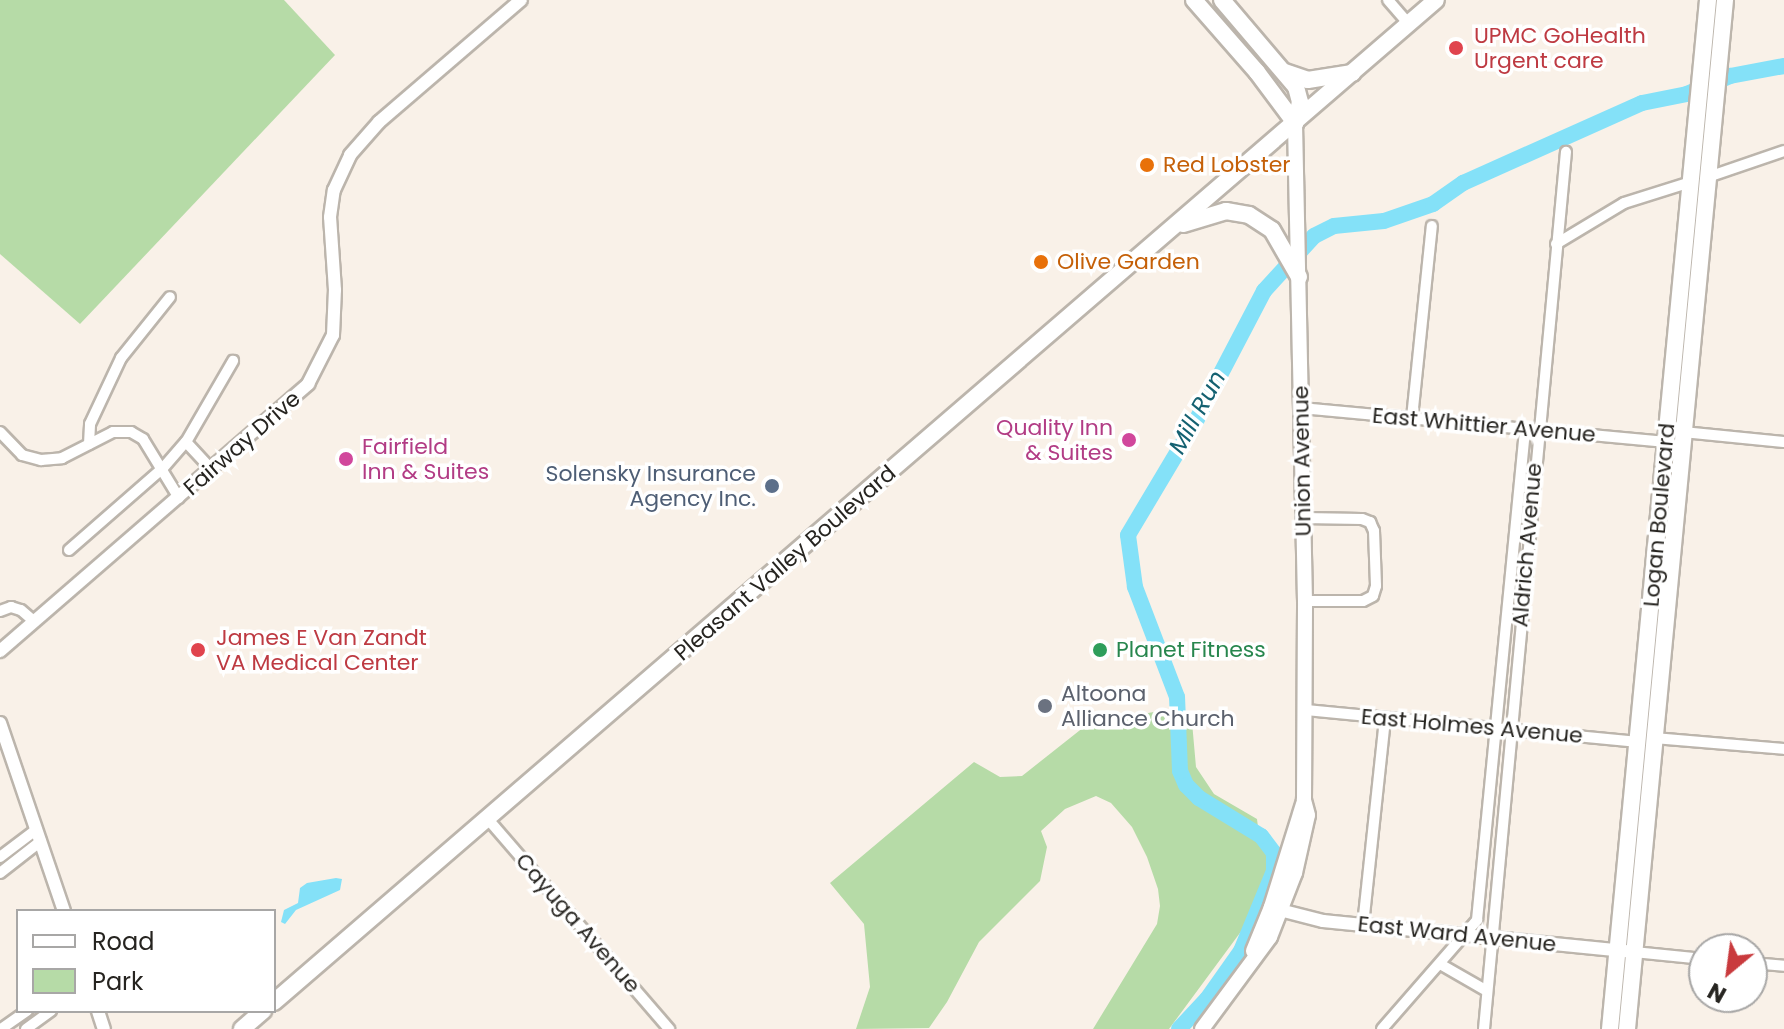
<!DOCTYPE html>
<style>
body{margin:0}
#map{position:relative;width:1784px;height:1029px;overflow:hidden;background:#f9f1e8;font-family:Poppins,sans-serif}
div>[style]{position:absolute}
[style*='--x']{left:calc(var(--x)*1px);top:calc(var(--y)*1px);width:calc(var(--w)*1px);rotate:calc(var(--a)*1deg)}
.green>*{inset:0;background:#b6dba7}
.water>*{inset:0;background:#84e1f8}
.river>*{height:16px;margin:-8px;padding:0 8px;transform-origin:8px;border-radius:8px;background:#84e1f8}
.roads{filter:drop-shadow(2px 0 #bcb5ac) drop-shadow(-2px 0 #bcb5ac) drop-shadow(0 2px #bcb5ac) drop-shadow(0 -2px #bcb5ac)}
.minor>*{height:10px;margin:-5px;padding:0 5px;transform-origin:5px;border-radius:5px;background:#fff}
.tertiary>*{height:12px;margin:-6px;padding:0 6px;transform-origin:6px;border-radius:6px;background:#fff}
.secondary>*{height:14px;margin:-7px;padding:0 7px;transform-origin:7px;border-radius:7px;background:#fff}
.primary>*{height:16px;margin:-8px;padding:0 8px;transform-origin:8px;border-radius:8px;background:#fff}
.dots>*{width:22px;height:22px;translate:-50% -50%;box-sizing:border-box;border:4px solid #fff;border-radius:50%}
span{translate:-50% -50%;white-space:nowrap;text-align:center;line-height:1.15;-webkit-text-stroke:7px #fff;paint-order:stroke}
.health-label{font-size:22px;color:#be3a42}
.left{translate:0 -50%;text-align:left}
.food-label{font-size:22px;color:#c56008}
.street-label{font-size:22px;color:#262420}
.hotel-label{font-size:22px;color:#b23c85}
.right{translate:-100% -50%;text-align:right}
.service-label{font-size:22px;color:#4e5e75}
.leisure-label{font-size:22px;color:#27864d}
.worship-label{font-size:22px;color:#5b616d}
.water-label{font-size:24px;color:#146171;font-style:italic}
.legend{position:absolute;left:16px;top:909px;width:260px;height:104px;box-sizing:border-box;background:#fff;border:2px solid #a8a7a6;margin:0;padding:10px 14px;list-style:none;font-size:24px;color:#262420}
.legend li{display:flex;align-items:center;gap:16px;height:40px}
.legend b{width:40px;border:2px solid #a8a7a6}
.north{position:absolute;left:1688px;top:933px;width:80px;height:80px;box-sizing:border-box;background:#fff;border:2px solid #a8a7a6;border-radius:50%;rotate:209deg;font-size:22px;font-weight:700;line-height:32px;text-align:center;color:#262420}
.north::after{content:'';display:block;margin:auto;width:28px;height:36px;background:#c93a3d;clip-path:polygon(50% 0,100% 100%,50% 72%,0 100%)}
</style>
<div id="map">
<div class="green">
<i style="clip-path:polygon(0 0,284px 0,335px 55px,80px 324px,0 254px)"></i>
<i style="clip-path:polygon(1154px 712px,1192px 722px,1196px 767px,1214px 794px,1257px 819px,1260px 843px,1271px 861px,1265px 899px,1169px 1029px,1093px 1029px,1157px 924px,1160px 906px,1158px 889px,1147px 857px,1132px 827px,1111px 803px,1096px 796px,1065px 809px,1041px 831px,1047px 847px,1040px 881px,979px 942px,947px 1002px,929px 1028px,856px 1029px,870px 987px,864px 924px,830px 883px,974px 762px,1000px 777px,1022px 776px,1089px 723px)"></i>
</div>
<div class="water">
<i style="clip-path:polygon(336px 878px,342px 879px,340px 890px,296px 910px,285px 924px,281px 922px,284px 910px,298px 903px,300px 888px,307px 883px)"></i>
</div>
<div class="river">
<i style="--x:1179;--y:1029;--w:41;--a:-47"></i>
<i style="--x:1207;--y:999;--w:59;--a:-54.7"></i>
<i style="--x:1241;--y:951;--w:87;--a:-67.6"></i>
<i style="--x:1274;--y:871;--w:18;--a:-90"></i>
<i style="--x:1274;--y:853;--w:21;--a:-127"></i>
<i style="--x:1261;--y:836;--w:73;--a:-148.5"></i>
<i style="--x:1199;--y:798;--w:18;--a:-135"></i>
<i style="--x:1186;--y:785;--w:15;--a:-113"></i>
<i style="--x:1180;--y:771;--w:74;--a:-92.3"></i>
<i style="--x:1177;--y:697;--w:118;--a:-110.9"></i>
<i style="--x:1135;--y:587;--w:52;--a:-97.7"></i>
<i style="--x:1128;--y:535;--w:133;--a:-59.2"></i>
<i style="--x:1196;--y:421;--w:147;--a:-62.4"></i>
<i style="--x:1264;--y:291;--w:74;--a:-47.7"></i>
<i style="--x:1314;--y:236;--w:22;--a:-27"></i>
<i style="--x:1334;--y:226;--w:50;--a:-5.7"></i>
<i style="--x:1384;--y:221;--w:52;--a:-19.1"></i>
<i style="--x:1433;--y:204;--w:37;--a:-35"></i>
<i style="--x:1463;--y:183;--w:196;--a:-24.1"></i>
<i style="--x:1642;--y:103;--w:46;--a:-11.3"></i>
<i style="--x:1687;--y:94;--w:47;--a:-22.7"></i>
<i style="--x:1730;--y:76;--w:55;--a:-10.5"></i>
</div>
<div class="roads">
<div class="minor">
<i style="--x:1388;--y:0;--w:32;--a:49"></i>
<i style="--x:1708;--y:177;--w:80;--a:-18.9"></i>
<i style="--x:1556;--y:244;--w:79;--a:-31.1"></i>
<i style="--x:1624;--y:203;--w:70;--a:-17.4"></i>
<i style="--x:1301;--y:408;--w:367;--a:5.3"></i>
<i style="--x:1412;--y:418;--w:193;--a:-84.1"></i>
<i style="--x:0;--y:432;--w:32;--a:46"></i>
<i style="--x:22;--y:455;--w:20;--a:15"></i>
<i style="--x:41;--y:460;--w:21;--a:-5"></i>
<i style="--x:62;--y:458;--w:57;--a:-27"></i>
<i style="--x:113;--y:432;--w:18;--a:0"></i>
<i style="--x:131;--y:432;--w:14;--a:30"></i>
<i style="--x:143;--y:439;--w:69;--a:58.6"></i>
<i style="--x:1683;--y:432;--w:101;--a:5.7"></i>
<i style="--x:186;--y:442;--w:38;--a:47"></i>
<i style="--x:89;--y:444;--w:20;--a:-87"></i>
<i style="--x:90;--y:424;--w:73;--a:-64.8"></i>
<i style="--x:121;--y:358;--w:78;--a:-51.2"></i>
<i style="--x:1304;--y:518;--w:58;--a:1"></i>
<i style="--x:1362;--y:519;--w:9;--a:21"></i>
<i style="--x:1370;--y:522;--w:10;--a:66"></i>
<i style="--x:1374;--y:531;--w:55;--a:87.9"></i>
<i style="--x:1376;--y:586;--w:10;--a:107"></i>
<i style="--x:1373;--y:596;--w:11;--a:153"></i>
<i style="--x:1363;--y:601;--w:58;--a:180"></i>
<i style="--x:69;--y:550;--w:125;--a:-41.1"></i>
<i style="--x:163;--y:468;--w:35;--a:-49"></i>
<i style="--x:186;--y:442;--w:94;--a:-59.9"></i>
<i style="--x:0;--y:611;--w:12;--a:-20"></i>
<i style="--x:11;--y:607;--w:10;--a:17"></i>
<i style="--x:21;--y:610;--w:18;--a:41"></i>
<i style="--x:1306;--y:710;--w:334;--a:5.5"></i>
<i style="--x:1654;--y:738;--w:130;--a:4.8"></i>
<i style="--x:487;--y:818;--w:279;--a:49.2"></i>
<i style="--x:0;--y:857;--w:46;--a:-37.1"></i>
<i style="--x:0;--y:873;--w:52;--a:-38"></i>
<i style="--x:1363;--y:925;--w:208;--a:-83.9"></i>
<i style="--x:1634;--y:952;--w:70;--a:5.7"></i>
<i style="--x:1752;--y:963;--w:32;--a:5"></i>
<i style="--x:1440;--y:964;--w:54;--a:29.9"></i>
<i style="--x:1;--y:1029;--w:32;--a:-35"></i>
<i style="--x:26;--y:1029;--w:31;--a:-36"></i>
<i style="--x:1382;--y:1029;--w:145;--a:-48.9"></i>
<i style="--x:1477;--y:920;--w:494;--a:-84.4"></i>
<i style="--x:1484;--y:1029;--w:881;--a:-84.66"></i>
</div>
<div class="tertiary">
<i style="--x:0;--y:651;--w:408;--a:-40.9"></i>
<i style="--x:308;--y:384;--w:55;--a:-63"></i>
<i style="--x:333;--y:335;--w:45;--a:-87.5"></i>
<i style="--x:335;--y:290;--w:73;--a:-93.9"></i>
<i style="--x:330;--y:217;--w:27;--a:-82"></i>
<i style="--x:334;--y:190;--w:38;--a:-65"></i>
<i style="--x:350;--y:155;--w:44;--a:-48.7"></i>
<i style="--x:379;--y:122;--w:187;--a:-40.7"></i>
<i style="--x:0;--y:723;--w:199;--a:71.2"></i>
<i style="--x:1272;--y:908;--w:53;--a:14.3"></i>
<i style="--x:1323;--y:921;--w:313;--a:5.7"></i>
<i style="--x:98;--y:1011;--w:19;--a:72"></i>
</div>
<div class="secondary">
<i style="--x:1253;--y:951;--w:48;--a:-67.8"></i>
<i style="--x:1271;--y:907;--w:108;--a:-72.7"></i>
<i style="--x:1202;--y:1029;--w:114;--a:-53.5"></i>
<i style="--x:1270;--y:937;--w:69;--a:-68.7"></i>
<i style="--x:1295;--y:873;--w:59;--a:-77.4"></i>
<i style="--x:1308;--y:815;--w:16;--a:-105"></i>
<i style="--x:1304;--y:800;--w:199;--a:-89.7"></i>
<i style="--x:1305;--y:601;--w:478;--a:-91.2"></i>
</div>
<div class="primary">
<i style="--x:1194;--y:0;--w:96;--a:48.8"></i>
<i style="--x:1257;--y:72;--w:64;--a:53.3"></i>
<i style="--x:1222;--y:0;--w:114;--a:49.6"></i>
<i style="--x:1296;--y:87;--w:16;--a:75"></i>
<i style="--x:1300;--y:102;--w:22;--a:103"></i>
<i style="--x:1285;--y:72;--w:24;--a:19"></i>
<i style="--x:1308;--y:80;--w:45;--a:-9"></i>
<i style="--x:1183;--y:224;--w:45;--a:-16.8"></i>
<i style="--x:1226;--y:211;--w:23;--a:10"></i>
<i style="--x:1249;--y:215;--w:27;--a:33"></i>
<i style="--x:1272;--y:230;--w:54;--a:60.1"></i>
<i style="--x:274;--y:1002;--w:1534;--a:-40.77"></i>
<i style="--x:242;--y:1029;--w:28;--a:-41"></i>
<i style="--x:1610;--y:1029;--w:1034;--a:-84.56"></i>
<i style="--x:1627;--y:1029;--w:1034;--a:-84.56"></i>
</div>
</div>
<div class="dots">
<i style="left:1456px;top:48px;background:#e0444e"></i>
<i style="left:1147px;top:165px;background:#e8710a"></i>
<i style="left:1041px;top:262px;background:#e8710a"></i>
<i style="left:1129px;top:440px;background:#d1479c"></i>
<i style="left:346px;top:459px;background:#d1479c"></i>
<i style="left:772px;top:486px;background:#5c6f8a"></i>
<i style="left:198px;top:650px;background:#e0444e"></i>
<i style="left:1100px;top:650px;background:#2e9e5b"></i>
<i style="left:1045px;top:706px;background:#6b7280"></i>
</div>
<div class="health-label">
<span class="left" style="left:1474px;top:48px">UPMC GoHealth<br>Urgent care</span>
<span class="left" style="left:216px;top:650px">James E Van Zandt<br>VA Medical Center</span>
</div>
<div class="food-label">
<span class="left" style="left:1163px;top:165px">Red Lobster</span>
<span class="left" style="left:1057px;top:262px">Olive Garden</span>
</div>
<div class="street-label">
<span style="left:1484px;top:425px;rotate:5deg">East Whittier Avenue</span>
<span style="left:242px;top:443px;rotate:-41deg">Fairway Drive</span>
<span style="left:1302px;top:461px;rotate:-91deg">Union Avenue</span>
<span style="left:1659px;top:515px;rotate:-85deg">Logan Boulevard</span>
<span style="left:1527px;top:545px;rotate:-85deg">Aldrich Avenue</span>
<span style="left:785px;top:563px;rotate:-41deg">Pleasant Valley Boulevard</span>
<span style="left:1472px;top:726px;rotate:5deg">East Holmes Avenue</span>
<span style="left:578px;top:923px;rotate:49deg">Cayuga Avenue</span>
<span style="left:1457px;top:934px;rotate:6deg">East Ward Avenue</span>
</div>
<div class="hotel-label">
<span class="right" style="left:1113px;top:440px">Quality Inn<br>&amp; Suites</span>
<span class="left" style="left:362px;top:459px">Fairfield<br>Inn &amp; Suites</span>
</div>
<div class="service-label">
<span class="right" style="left:756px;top:486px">Solensky Insurance<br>Agency Inc.</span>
</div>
<div class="leisure-label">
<span class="left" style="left:1116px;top:650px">Planet Fitness</span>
</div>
<div class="worship-label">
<span class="left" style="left:1061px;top:706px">Altoona<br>Alliance Church</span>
</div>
<div class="water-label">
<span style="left:1197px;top:412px;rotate:-61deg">Mill Run</span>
</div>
<ul class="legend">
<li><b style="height:10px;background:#fff"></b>Road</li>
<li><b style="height:22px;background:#b6dba7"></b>Park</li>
</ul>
<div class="north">N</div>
</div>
